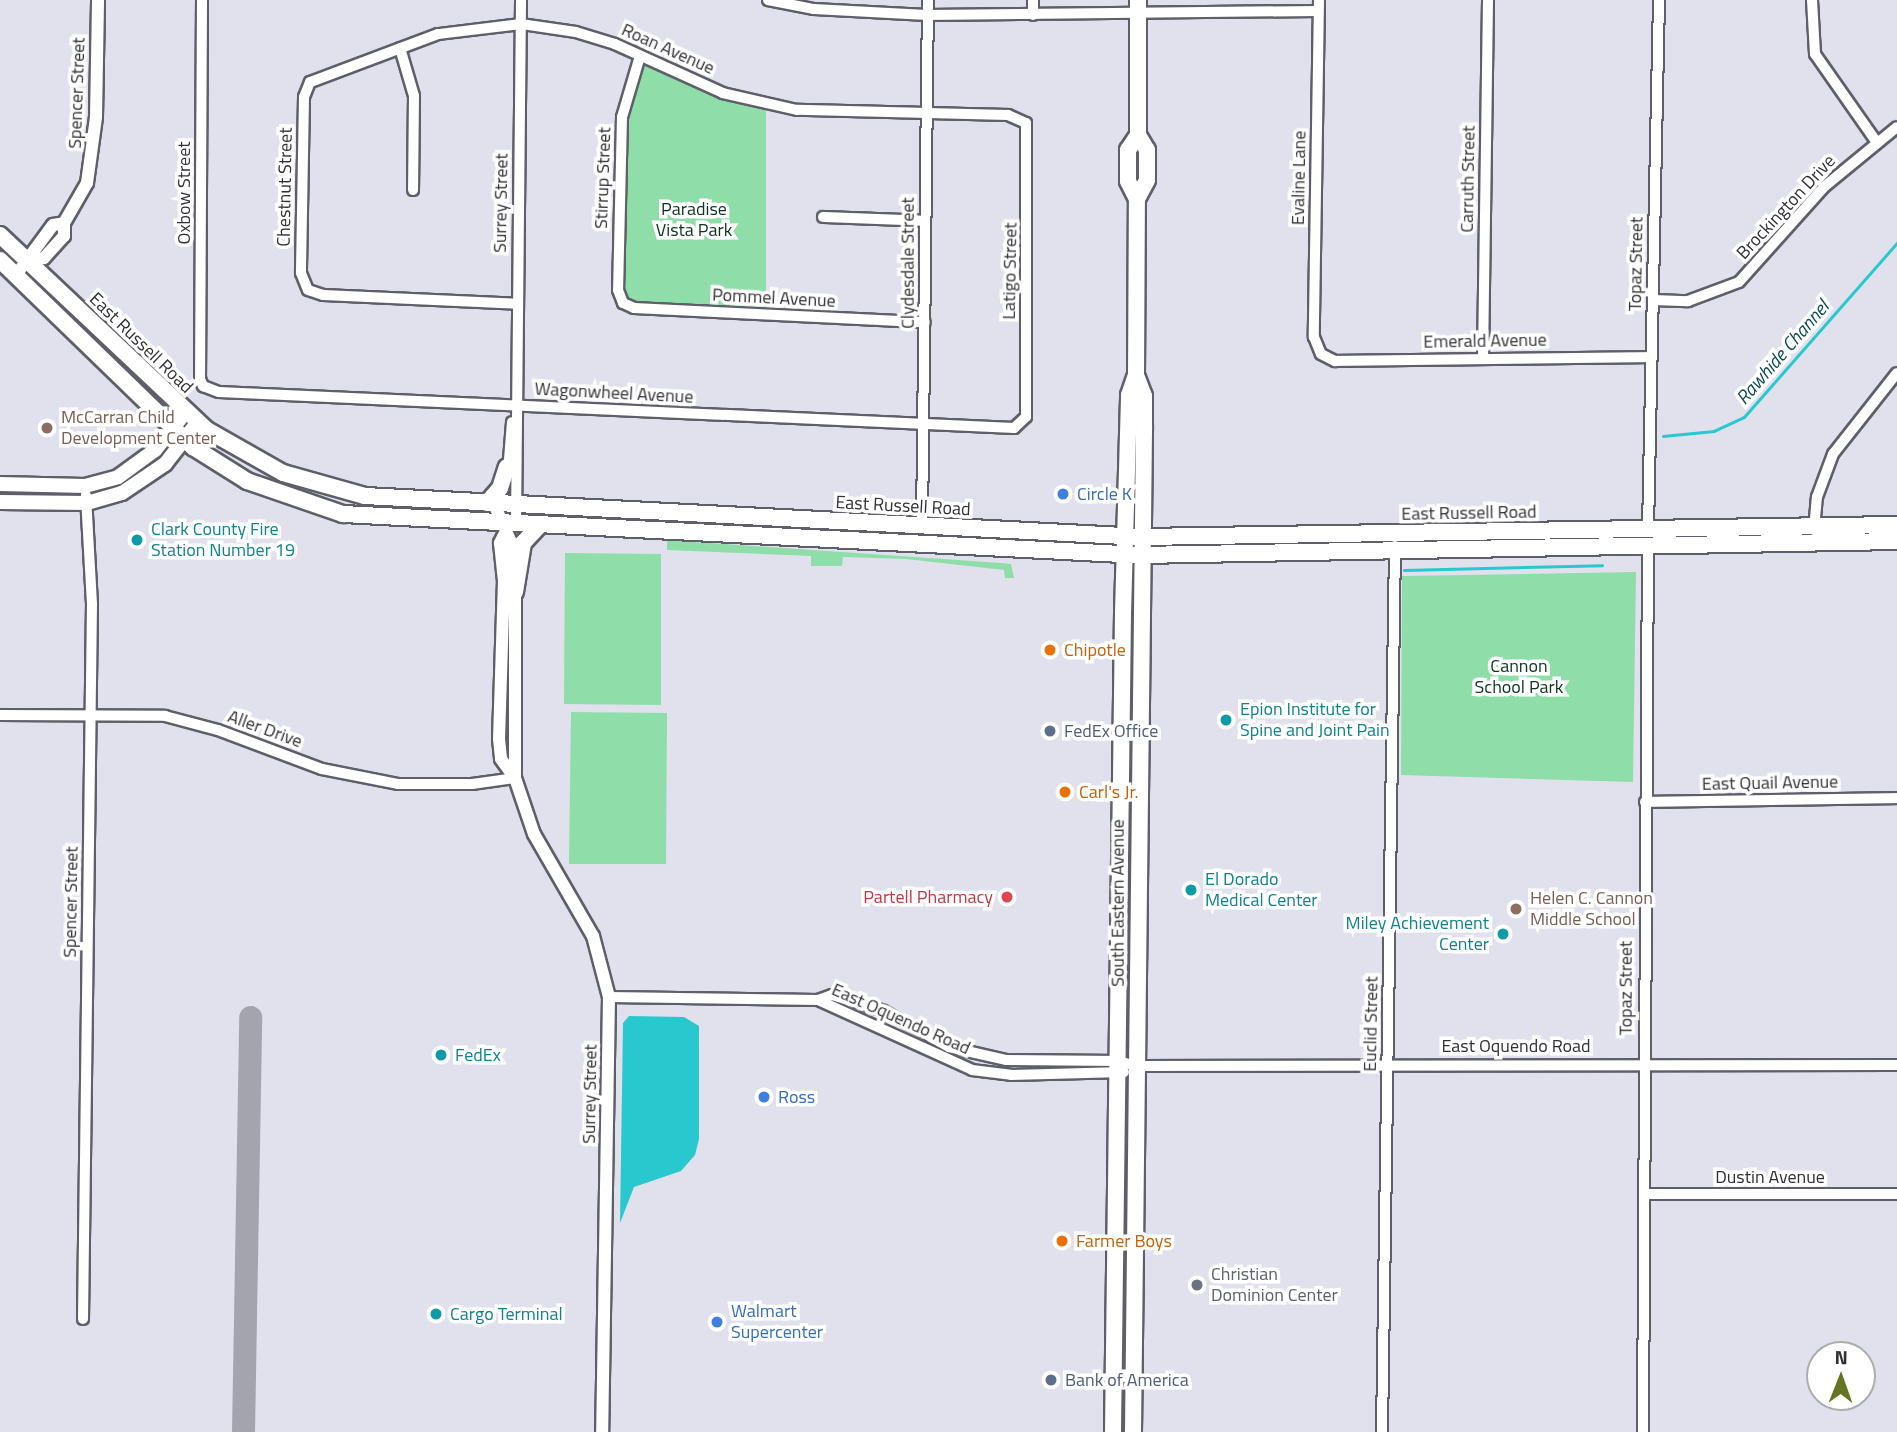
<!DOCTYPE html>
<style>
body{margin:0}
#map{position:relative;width:1897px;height:1432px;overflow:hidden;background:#e0e1ed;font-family:"Titillium Web",sans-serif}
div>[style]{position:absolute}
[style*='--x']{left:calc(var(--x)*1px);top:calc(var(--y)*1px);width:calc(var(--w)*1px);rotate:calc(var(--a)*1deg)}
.green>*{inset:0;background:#8fdda9}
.water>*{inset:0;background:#29c7ce}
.stream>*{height:2.5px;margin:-1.25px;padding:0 1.25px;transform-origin:1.25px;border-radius:1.25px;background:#29c7ce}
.taxiway>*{height:23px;margin:-11.5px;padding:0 11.5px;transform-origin:11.5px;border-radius:11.5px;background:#a4a4ae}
.roads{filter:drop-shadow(2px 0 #5e5f69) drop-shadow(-2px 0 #5e5f69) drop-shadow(0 2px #5e5f69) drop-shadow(0 -2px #5e5f69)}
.minor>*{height:10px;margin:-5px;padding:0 5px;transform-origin:5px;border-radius:5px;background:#fff}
.tertiary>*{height:12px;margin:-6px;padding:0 6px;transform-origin:6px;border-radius:6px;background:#fff}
.secondary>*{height:14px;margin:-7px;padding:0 7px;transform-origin:7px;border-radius:7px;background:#fff}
.primary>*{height:16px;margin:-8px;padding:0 8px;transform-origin:8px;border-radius:8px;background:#fff}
.dots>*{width:19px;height:19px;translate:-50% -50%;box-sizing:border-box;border:4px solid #fff;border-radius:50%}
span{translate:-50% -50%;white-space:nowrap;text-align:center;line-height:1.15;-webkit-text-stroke:7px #fff;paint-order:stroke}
.street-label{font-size:18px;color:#303035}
.park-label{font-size:18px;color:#0c341d}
.education-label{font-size:18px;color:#785e54}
.left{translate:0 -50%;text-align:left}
.shop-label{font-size:18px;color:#366cbe}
.culture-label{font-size:18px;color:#0d838f}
.right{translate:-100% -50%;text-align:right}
.food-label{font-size:18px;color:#c56008}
.service-label{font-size:18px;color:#4e5e75}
.health-label{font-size:18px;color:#be3a42}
.worship-label{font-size:18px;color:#5b616d}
.water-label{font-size:19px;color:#0b4c4f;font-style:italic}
.north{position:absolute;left:1806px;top:1341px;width:70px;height:70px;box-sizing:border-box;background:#fff;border:2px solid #acacae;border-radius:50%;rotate:1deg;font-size:19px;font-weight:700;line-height:28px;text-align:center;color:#303035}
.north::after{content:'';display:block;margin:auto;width:24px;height:32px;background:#647523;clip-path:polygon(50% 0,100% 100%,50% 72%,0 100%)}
</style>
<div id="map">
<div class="green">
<i style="clip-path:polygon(645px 59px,766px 106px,766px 315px,631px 308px,621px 299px,623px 142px,630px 93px)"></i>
<i style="clip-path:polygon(667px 540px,1001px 563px,1011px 564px,1014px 578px,1005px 578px,1004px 570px,906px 559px,843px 557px,842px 566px,811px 566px,811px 556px,667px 550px)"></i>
<i style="clip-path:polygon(565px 553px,661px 554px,661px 705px,564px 704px)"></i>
<i style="clip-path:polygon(1636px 572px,1633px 782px,1401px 775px,1402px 576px)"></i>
<i style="clip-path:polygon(571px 712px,667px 713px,666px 864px,569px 864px)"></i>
</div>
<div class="water">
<i style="clip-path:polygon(629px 1016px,684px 1017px,699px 1026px,699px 1139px,695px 1155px,681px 1171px,634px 1187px,620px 1223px,623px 1023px)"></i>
</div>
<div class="stream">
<i style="--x:1663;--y:436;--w:51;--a:-5.6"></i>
<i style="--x:1714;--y:431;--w:33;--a:-25"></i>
<i style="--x:1744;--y:417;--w:232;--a:-48.7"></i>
<i style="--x:1404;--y:570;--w:198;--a:-1.4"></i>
</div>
<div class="taxiway">
<i style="--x:243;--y:1432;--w:415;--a:-89"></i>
</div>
<div class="roads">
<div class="minor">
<i style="--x:202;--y:0;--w:379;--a:90.3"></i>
<i style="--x:200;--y:379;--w:8;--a:67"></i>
<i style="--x:203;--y:386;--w:17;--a:21"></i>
<i style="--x:219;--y:392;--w:796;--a:2.59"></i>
<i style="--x:1014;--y:428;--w:16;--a:-43"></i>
<i style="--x:1026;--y:417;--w:294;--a:-90"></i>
<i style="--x:1026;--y:123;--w:20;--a:-156"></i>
<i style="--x:1008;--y:115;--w:211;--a:-178.6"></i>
<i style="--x:797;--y:110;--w:76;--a:-167.1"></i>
<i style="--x:723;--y:93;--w:119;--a:-155.6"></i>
<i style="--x:615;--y:44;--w:41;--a:-162.9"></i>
<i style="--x:576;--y:32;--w:56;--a:-171.7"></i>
<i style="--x:521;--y:24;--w:84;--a:173.1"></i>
<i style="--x:438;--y:34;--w:137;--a:159.4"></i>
<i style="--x:310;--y:82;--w:16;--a:112"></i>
<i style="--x:304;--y:97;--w:176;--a:91"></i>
<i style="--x:301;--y:273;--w:18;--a:68"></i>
<i style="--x:308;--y:290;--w:16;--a:18"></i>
<i style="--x:323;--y:295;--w:195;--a:2.6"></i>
<i style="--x:768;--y:0;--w:47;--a:11.1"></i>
<i style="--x:814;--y:9;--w:113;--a:3"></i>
<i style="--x:927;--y:15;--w:391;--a:-0.6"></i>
<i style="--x:1319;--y:0;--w:337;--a:90.9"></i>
<i style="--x:1314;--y:337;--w:18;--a:68"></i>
<i style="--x:1321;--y:354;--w:16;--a:27"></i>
<i style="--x:1335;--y:361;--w:317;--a:-0.7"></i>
<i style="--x:1812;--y:0;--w:54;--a:86.8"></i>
<i style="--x:1815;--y:54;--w:106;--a:55"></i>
<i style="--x:1033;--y:15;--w:15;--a:-90"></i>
<i style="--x:400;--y:48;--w:50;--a:73.7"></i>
<i style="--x:414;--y:96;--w:94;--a:90.6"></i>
<i style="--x:640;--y:56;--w:64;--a:106.4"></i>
<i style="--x:622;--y:117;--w:173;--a:91.3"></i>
<i style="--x:618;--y:290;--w:14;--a:69"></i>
<i style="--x:623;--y:303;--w:12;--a:24"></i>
<i style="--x:634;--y:308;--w:291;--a:2.8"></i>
<i style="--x:823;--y:217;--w:102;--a:2.2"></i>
<i style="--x:1653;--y:300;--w:35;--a:2"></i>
<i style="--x:1688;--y:301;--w:54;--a:-20.4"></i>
<i style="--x:1739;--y:282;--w:127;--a:-48.2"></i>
<i style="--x:1824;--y:187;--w:94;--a:-39.4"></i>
<i style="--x:1483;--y:359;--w:359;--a:-89.2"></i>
<i style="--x:508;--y:472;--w:50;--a:-85.4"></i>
<i style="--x:516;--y:523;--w:523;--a:-89.45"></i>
<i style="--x:922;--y:526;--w:526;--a:-89.35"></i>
<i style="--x:1648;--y:529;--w:529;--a:-88.81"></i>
<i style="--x:1814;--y:530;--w:33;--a:-85"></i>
<i style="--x:1817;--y:497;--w:46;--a:-69.6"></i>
<i style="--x:1833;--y:454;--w:103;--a:-51.7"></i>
<i style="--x:0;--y:715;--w:165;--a:0.3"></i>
<i style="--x:165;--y:716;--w:55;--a:14.8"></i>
<i style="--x:218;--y:730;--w:111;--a:20.6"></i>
<i style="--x:322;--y:769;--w:77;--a:11.2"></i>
<i style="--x:398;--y:784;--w:74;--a:0"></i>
<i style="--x:472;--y:784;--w:43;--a:-7.9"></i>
<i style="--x:1645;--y:802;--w:252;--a:-0.9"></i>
<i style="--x:609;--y:997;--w:209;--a:0.8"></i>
<i style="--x:818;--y:1000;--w:15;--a:-20"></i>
<i style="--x:832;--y:995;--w:54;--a:17.1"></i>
<i style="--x:884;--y:1011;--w:74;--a:29"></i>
<i style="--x:949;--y:1047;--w:58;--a:12.8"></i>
<i style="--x:1006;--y:1060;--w:113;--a:0.5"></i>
<i style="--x:1119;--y:1061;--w:17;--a:17"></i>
<i style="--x:1135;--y:1066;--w:762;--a:-0.08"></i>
<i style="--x:818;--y:1000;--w:169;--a:24.4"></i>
<i style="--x:972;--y:1070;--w:39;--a:7"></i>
<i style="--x:1011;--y:1075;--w:113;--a:-1.5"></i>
<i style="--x:1644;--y:1194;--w:253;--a:0"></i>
<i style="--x:83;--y:1319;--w:715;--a:-89.28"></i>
<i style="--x:92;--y:604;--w:109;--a:-93.2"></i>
<i style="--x:1382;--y:1432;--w:886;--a:-89.16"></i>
<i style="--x:1643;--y:1432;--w:887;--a:-89.68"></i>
</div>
<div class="tertiary">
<i style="--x:29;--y:261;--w:15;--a:-11"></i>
<i style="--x:44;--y:258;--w:30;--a:-48"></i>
<i style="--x:64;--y:236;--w:13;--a:-90"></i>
<i style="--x:64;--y:223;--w:46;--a:-60.1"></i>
<i style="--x:87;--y:183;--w:67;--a:-82.2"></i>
<i style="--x:96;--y:117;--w:117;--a:-89"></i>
<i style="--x:16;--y:275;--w:62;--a:-53.5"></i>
<i style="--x:53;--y:225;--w:11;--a:-10"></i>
<i style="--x:494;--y:504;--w:39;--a:66"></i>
<i style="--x:510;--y:540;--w:52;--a:84.5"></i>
<i style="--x:515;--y:592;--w:186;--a:90"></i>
<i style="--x:515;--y:778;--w:59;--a:71.3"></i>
<i style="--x:534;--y:834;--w:118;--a:60"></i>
<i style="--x:593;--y:936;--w:63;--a:75.3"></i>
<i style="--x:609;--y:997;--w:435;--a:90.9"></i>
<i style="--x:504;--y:535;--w:9;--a:117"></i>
<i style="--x:500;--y:543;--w:37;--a:84"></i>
<i style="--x:504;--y:580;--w:159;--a:91.8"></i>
<i style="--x:499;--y:739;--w:20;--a:84"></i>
<i style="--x:501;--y:759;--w:24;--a:54"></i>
</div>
<div class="secondary">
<i style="--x:0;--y:484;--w:85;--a:1.3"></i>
<i style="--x:85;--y:486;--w:34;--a:-15"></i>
<i style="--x:118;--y:477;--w:46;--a:-36.1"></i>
<i style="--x:155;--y:450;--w:48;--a:-51"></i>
<i style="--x:0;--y:502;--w:87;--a:0.7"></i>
<i style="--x:87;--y:503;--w:36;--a:-16"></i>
<i style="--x:122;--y:493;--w:52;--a:-34"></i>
<i style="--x:165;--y:464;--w:52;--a:-52"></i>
</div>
<div class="primary">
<i style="--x:1137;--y:199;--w:21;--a:-62"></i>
<i style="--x:1147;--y:180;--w:30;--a:-90"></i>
<i style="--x:1147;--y:150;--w:17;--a:-121"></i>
<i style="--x:1138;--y:135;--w:135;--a:-90"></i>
<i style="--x:0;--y:235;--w:284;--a:43.3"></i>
<i style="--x:207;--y:430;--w:87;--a:29.5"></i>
<i style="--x:283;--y:473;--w:85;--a:15.7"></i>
<i style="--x:365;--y:496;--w:777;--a:3.02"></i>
<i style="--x:1141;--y:537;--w:756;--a:-0.91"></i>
<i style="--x:0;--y:260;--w:269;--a:44.1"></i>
<i style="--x:193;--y:447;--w:64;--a:32.2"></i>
<i style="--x:247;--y:481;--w:102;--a:19"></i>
<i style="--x:343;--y:514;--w:798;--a:2.94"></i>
<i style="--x:1140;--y:555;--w:757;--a:-1.06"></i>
<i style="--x:487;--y:503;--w:20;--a:-49"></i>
<i style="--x:500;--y:488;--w:22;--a:-72"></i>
<i style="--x:515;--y:592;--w:50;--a:-80.7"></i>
<i style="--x:523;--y:543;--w:25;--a:-47"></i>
<i style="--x:1113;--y:1432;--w:819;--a:-89.3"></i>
<i style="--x:1123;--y:613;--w:218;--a:-88.4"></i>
<i style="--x:1129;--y:395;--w:21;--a:-71"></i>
<i style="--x:1133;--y:1432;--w:1007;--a:-89.37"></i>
<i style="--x:1144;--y:425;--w:29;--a:-90"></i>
<i style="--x:1144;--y:396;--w:22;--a:-111"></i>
<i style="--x:1136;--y:375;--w:176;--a:-89.7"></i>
<i style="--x:1137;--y:199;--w:20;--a:-117"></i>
<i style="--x:1128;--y:181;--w:31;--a:-90"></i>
<i style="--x:1128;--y:150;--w:18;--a:-56"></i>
</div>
</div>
<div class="dots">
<i style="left:47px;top:428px;background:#8d6e63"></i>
<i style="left:1063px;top:494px;background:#3f7fe0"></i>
<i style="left:137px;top:540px;background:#0f9aa8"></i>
<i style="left:1050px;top:650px;background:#e8710a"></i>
<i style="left:1226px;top:720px;background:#0f9aa8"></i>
<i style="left:1050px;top:731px;background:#5c6f8a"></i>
<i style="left:1065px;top:792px;background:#e8710a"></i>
<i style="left:1191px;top:890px;background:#0f9aa8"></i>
<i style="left:1007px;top:897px;background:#e0444e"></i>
<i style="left:1516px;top:909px;background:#8d6e63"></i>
<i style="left:1503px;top:934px;background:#0f9aa8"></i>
<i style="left:441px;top:1055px;background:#0f9aa8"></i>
<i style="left:764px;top:1097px;background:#3f7fe0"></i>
<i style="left:1062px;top:1241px;background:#e8710a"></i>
<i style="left:1197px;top:1285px;background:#6b7280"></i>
<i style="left:436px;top:1314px;background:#0f9aa8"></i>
<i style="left:717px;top:1322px;background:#3f7fe0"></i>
<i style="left:1051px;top:1380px;background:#5c6f8a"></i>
</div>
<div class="street-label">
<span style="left:668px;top:49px;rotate:24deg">Roan Avenue</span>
<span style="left:77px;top:93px;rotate:-88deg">Spencer Street</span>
<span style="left:603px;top:178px;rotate:-88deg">Stirrup Street</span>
<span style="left:1299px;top:178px;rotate:-89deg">Evaline Lane</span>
<span style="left:1468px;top:179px;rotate:-89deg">Carruth Street</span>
<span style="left:285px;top:187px;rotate:-89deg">Chestnut Street</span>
<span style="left:184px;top:193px;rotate:-90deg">Oxbow Street</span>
<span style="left:501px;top:203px;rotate:-89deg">Surrey Street</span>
<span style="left:1786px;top:207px;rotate:-47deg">Brockington Drive</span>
<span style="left:908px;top:263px;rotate:-90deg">Clydesdale Street</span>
<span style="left:1636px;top:264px;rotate:-89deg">Topaz Street</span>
<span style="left:1010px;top:271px;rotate:-89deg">Latigo Street</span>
<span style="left:774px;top:298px;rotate:3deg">Pommel Avenue</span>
<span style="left:1485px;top:341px;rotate:-1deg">Emerald Avenue</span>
<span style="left:141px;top:343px;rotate:44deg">East Russell Road</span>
<span style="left:614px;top:393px;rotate:3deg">Wagonwheel Avenue</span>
<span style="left:903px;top:506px;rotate:3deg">East Russell Road</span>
<span style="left:1469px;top:513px;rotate:-1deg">East Russell Road</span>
<span style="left:265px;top:729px;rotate:20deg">Aller Drive</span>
<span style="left:1770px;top:783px;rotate:-1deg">East Quail Avenue</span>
<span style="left:71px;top:902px;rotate:-89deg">Spencer Street</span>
<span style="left:1118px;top:903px;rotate:-90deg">South Eastern Avenue</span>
<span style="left:1626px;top:988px;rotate:-90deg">Topaz Street</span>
<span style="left:901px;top:1019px;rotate:24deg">East Oquendo Road</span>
<span style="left:1371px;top:1024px;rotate:-89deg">Euclid Street</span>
<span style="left:1516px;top:1046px">East Oquendo Road</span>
<span style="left:590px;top:1094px;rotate:-89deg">Surrey Street</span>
<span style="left:1770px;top:1177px">Dustin Avenue</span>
</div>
<div class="park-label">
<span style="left:694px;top:220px">Paradise<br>Vista Park</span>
<span style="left:1519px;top:677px">Cannon<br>School Park</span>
</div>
<div class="education-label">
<span class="left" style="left:61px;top:428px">McCarran Child<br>Development Center</span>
<span class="left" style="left:1530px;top:909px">Helen C. Cannon<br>Middle School</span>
</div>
<div class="shop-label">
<span class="left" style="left:1077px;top:494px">Circle K</span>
<span class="left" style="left:778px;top:1097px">Ross</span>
<span class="left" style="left:731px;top:1322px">Walmart<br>Supercenter</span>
</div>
<div class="culture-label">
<span class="left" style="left:151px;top:540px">Clark County Fire<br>Station Number 19</span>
<span class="left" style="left:1240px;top:720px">Epion Institute for<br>Spine and Joint Pain</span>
<span class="left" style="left:1205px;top:890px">El Dorado<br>Medical Center</span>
<span class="right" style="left:1489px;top:934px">Miley Achievement<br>Center</span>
<span class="left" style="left:455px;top:1055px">FedEx</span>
<span class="left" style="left:450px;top:1314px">Cargo Terminal</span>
</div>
<div class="food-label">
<span class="left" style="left:1064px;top:650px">Chipotle</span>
<span class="left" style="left:1079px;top:792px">Carl's Jr.</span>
<span class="left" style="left:1076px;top:1241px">Farmer Boys</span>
</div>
<div class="service-label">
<span class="left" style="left:1064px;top:731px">FedEx Office</span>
<span class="left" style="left:1065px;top:1380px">Bank of America</span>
</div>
<div class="health-label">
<span class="right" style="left:993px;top:897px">Partell Pharmacy</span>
</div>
<div class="worship-label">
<span class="left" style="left:1211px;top:1285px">Christian<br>Dominion Center</span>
</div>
<div class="water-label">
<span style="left:1782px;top:352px;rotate:-49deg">Rawhide Channel</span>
</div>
<div class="north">N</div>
</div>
